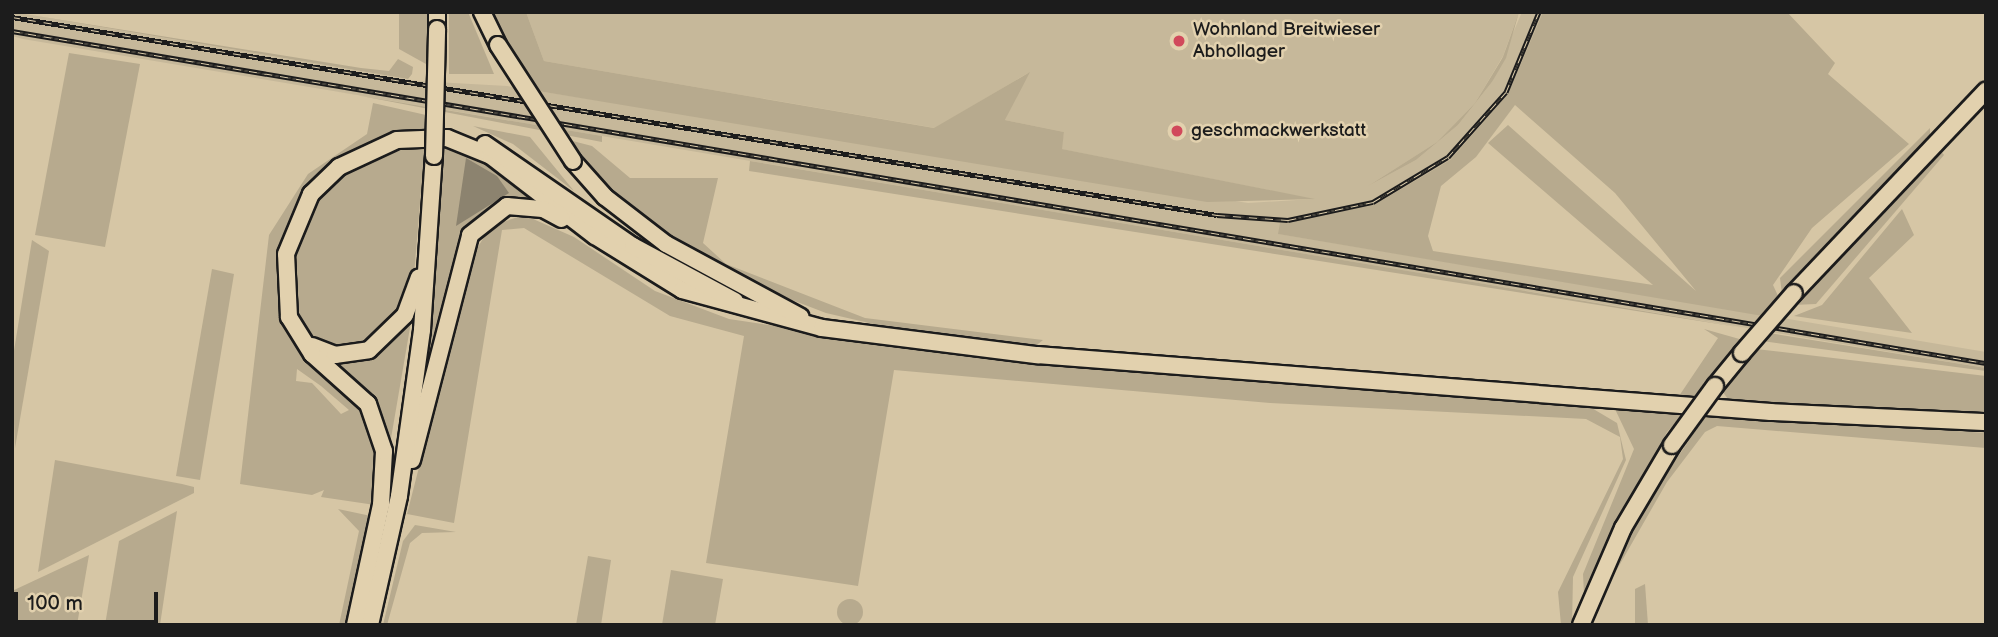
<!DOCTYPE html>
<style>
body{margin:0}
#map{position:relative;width:1998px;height:637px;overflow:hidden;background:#d6c6a5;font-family:"Balsamiq Sans",sans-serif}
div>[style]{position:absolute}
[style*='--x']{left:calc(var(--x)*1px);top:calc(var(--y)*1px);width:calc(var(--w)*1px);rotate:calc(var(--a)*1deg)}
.built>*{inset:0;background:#c6b89a}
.green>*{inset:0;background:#b7aa8e}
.round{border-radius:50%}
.water>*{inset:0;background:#8c836f}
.roads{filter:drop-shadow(2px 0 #1c1c1c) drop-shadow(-2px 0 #1c1c1c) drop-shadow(0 2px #1c1c1c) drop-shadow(0 -2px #1c1c1c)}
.major>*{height:16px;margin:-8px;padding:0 8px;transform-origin:8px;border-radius:8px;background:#e2d1ae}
.rail>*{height:5px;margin-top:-2.5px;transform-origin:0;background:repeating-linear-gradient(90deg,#e2d1ae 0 8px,#1c1c1c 0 16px);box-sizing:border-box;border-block:2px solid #1c1c1c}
.bridges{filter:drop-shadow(2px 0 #1c1c1c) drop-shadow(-2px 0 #1c1c1c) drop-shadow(0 2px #1c1c1c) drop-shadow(0 -2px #1c1c1c)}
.major-bridge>*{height:16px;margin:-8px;padding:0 8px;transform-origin:8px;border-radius:8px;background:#e2d1ae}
.dots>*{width:19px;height:19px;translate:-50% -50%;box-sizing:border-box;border:4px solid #e2d1ae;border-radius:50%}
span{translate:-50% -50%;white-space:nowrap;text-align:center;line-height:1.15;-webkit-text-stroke:5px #e2d1ae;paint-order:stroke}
.poi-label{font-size:19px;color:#1c1c1c}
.left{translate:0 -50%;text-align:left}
.frame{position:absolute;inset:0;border:14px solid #1c1c1c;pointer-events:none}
.scale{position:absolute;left:14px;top:592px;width:144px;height:32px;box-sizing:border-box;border:4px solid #1c1c1c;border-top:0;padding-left:9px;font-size:21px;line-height:24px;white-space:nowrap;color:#1c1c1c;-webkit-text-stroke:5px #e2d1ae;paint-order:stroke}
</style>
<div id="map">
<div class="built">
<i style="clip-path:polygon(12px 12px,417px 81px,507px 86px,1248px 203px,1313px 199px,1061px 149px,1064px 132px,1005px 120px,1028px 73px,935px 128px,544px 61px,526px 12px,1519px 12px,1503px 56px,1475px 103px,1437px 142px,1368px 186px,1416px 160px,1458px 125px,1492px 82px,1522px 12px,1543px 12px,1508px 94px,1450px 160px,1374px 205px,1281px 223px,1279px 234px,1986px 352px,1986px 368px,23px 39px,12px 36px)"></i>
</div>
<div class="green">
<i style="clip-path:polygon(12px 12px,361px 68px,389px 71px,398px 59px,413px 67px,412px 74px,408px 79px)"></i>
<i style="clip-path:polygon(399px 12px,429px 12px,426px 64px,399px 49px)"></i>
<i style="clip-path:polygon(449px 12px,468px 12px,494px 74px,449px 74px)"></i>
<i style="clip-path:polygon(491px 12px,526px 12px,544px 61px,934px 128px,1030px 72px,1005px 120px,1064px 132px,1062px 149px,1315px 199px,1207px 202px,532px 90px)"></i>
<i style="clip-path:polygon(1519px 12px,1506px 58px,1492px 82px,1458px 125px,1416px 160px,1368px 186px,1437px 142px,1475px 103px,1503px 57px)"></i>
<i style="clip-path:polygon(evenodd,1543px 12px,1787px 12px,1835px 63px,1828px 74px,1909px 144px,1812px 228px,1773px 285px,1779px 298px,1763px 316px,1278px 234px,1280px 223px,1374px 205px,1450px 160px,1508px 94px,1543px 12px,1515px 105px,1615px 193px,1696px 291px,1508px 125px,1488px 143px,1653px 285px,1433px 251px,1428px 236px,1441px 186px,1476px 157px,1515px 105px)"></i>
<i style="clip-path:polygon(69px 53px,140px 64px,105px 247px,35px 235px)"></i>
<i style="clip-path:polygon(224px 73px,602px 136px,602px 142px,356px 95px)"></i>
<i style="clip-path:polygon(evenodd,373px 103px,426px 115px,425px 130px,377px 139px,339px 159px,294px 209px,277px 275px,283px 320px,364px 407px,379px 451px,375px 505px,321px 497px,324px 490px,312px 495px,240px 484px,269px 235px,308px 174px,367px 134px,373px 103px,297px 369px,321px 386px,349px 410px,341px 414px,312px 383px,296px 381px,297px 369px)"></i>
<i style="clip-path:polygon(473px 126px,530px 137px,574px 191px,513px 144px)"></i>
<i style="clip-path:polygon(1930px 128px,1930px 136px,1782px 294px,1780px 278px)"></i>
<i style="clip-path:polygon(565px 139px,592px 146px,630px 178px,718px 178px,703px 243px,726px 264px,865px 318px,1043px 340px,1033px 348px,908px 332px,826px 313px,761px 288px,713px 265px,626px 205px)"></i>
<i style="clip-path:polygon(425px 143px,414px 275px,400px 312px,378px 338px,348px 351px,315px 341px,297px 317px,292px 254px,318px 197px,352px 165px)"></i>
<i style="clip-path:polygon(444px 144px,489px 160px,540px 205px,498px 204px,461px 235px,420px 410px)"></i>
<i style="clip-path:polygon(1939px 149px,1944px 155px,1816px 304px,1793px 305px)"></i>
<i style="clip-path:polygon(750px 161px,1426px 274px,1744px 328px,749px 171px)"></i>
<i style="clip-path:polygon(1902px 209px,1914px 235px,1869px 278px,1912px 333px,1794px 316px,1822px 305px)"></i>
<i style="clip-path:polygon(524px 215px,574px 237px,655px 291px,729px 319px,986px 357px,1590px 407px,1617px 423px,1626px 460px,1573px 577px,1572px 625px,1561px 625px,1558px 592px,1623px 459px,1620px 437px,1586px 419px,1270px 403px,894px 370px,858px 586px,706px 563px,744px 336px,670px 316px,524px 228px,502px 230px,454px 523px,407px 514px,474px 253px,491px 226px)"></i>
<i style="clip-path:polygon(32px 240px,49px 251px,15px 448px,12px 363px)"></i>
<i style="clip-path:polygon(212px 269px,234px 274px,200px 480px,176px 476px)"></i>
<i style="clip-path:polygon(410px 315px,412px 316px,389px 450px,382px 426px,326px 357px,371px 355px)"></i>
<i style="clip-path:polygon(1704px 329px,1743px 340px,1696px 397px,1679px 396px,1718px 338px)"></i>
<i style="clip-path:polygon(1769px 333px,1986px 368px,1986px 371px,1762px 341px)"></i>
<i style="clip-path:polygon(1756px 349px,1986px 376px,1986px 417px,1728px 399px,1722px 391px)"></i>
<i style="clip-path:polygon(1614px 407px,1685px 412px,1667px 432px,1584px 594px,1583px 574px,1634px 449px)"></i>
<i style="clip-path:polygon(1707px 414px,1986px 433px,1986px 448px,1717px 426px,1705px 432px,1667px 482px,1596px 606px,1637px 517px)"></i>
<i style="clip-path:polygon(55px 460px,182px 484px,194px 487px,194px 493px,38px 572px)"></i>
<i style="clip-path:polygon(338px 509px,371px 516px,349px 625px,339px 625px,359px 531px)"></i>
<i style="clip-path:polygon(177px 511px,160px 625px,105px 625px,119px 541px)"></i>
<i style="clip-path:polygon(415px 525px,456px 532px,422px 533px,410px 543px,387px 625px,383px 625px,403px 541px)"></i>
<i style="clip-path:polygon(89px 555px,77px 625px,12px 625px,12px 591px)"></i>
<i style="clip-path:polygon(588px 556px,611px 560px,601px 625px,576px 625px)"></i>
<i style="clip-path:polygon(671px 570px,723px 579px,715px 625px,662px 625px)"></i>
<i style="clip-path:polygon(1645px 584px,1648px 625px,1635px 625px,1635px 589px)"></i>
<i class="round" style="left:837px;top:599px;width:26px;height:26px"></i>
</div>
<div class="water">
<i style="clip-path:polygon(466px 158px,497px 176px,509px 193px,456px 226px)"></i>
</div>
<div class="roads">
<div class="major">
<i style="--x:482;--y:12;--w:37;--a:64"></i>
<i style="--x:437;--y:29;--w:17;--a:-90"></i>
<i style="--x:447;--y:138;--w:48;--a:22.2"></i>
<i style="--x:491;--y:156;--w:131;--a:37.6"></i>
<i style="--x:595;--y:236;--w:102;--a:31.8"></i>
<i style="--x:682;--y:290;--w:145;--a:15.2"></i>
<i style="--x:822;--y:328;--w:217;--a:7.2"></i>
<i style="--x:1037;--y:355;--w:736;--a:4.44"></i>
<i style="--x:1771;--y:412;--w:215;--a:2.7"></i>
<i style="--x:485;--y:144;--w:180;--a:34.6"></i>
<i style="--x:633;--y:246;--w:116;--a:28.3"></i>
<i style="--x:573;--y:161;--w:48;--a:48.4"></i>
<i style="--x:605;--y:197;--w:77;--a:37.6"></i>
<i style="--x:666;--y:244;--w:153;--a:28.4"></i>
<i style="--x:1794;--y:293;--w:279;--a:-46.5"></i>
<i style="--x:312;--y:346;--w:25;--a:21"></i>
<i style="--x:335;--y:355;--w:34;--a:-8"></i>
<i style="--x:369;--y:350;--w:50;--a:-44.2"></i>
<i style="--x:405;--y:315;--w:40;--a:-69.8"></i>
<i style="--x:1715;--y:386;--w:43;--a:-50.7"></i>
<i style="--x:412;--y:460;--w:232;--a:-75.5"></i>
<i style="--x:470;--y:235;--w:47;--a:-38.1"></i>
<i style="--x:507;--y:206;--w:36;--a:5"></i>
<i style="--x:543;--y:209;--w:21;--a:28"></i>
<i style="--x:355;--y:625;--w:123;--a:-77.8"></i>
<i style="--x:381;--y:505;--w:54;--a:-86.8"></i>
<i style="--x:384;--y:451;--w:50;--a:-108.8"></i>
<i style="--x:368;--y:404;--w:75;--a:-138.2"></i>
<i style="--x:312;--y:354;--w:44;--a:-121.9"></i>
<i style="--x:289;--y:317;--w:63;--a:-92.7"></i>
<i style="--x:286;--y:254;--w:65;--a:-67.4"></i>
<i style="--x:311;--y:194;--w:39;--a:-44"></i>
<i style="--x:339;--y:167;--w:64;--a:-25"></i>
<i style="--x:397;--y:140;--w:50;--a:-2.3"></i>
<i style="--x:370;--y:625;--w:132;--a:-77.3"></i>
<i style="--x:399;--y:496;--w:168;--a:-82.1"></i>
<i style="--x:422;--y:330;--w:174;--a:-86.1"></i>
<i style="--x:1581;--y:625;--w:106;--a:-66.6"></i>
<i style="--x:1623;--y:528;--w:96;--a:-59.4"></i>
</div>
</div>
<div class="rail">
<i style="--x:12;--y:17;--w:1221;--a:9.33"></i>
<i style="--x:1217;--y:215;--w:71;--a:4"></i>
<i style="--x:1288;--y:220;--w:87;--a:-12"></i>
<i style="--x:1373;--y:202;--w:87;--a:-31"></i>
<i style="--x:1448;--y:157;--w:87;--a:-48.3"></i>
<i style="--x:1506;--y:92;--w:87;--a:-67.6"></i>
<i style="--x:12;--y:31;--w:2002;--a:9.55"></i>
</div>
<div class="bridges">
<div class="major-bridge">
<i style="--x:498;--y:45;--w:138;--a:57.1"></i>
<i style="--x:434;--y:156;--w:127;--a:-88.6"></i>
<i style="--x:1742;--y:353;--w:79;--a:-49.1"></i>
<i style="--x:1672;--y:445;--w:73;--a:-53.9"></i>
</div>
</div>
<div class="dots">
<i style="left:1179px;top:41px;background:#d1495b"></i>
<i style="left:1177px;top:131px;background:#d1495b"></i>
</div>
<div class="poi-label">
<span class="left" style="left:1193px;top:41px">Wohnland Breitwieser<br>Abhollager</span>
<span class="left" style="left:1191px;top:131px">geschmackwerkstatt</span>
</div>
<div class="frame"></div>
<div class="scale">100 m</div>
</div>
